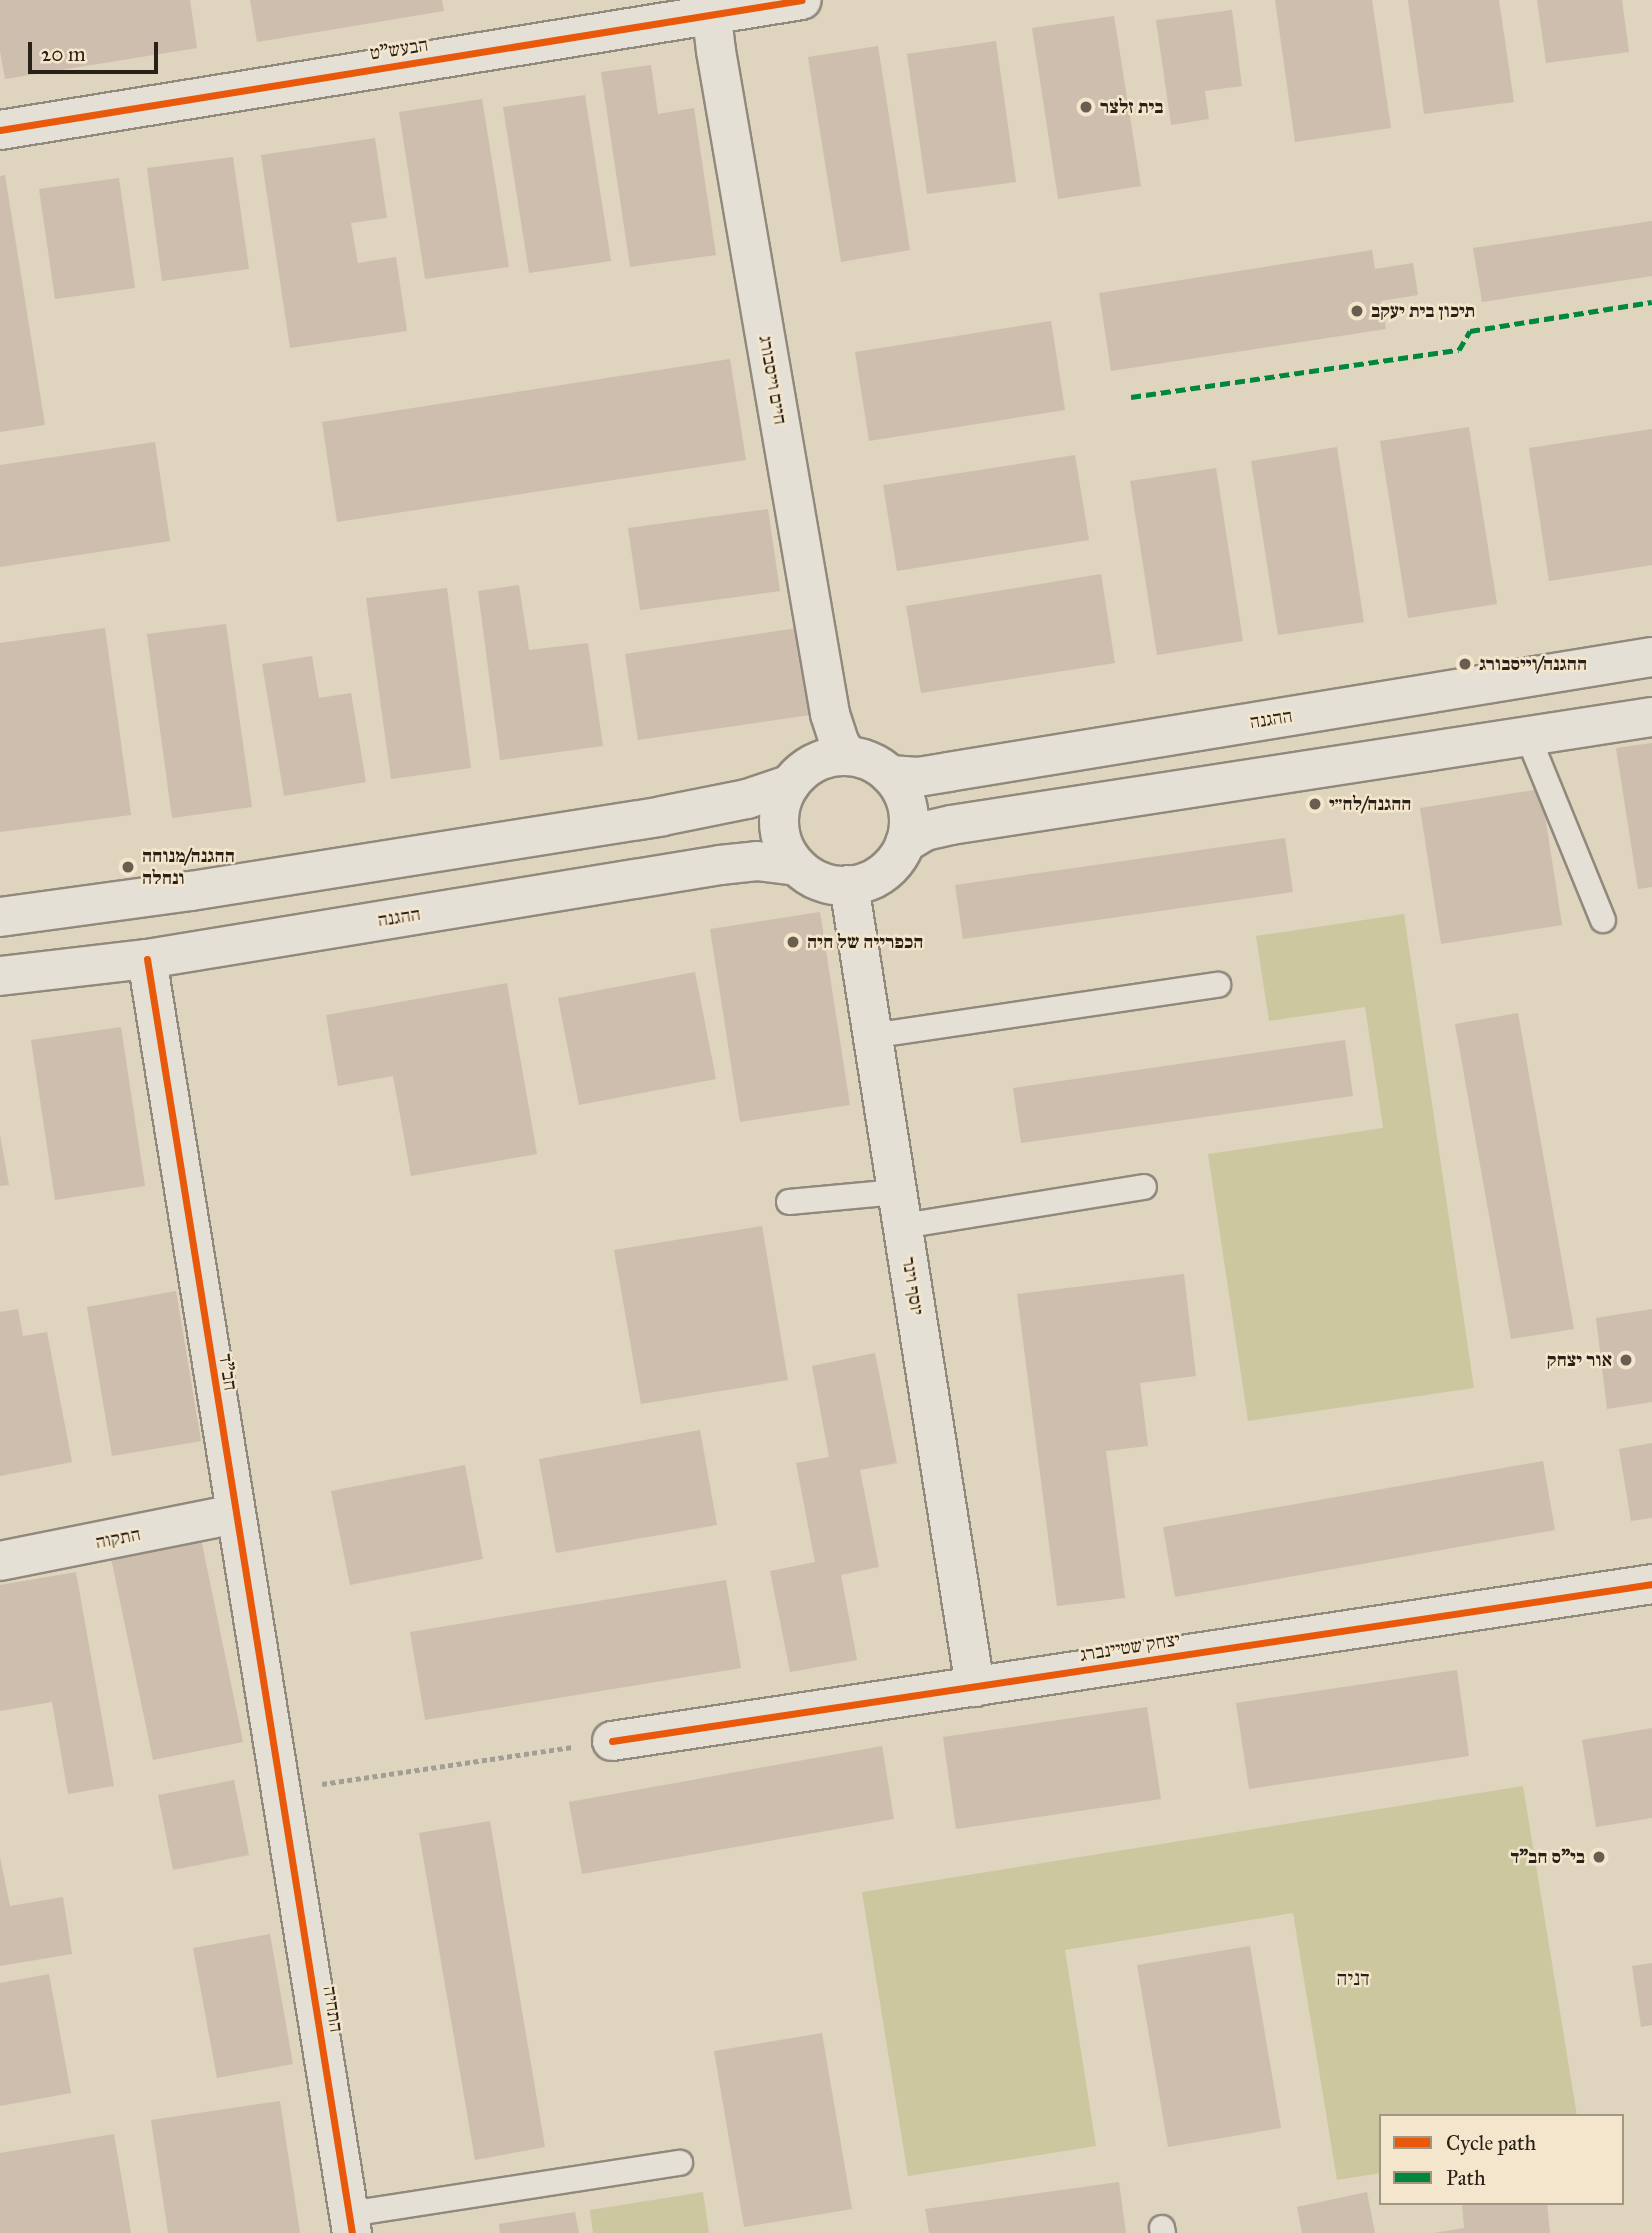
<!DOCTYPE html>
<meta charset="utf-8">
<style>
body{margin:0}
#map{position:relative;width:1652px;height:2233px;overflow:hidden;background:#dfd4be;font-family:"IM FELL Great Primer","Frank Ruhl Libre",serif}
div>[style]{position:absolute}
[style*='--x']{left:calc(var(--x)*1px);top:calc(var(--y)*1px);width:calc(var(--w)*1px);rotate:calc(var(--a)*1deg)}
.green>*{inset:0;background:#cdc7a0}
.building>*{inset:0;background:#cdbeae}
.path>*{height:4.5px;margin-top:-2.25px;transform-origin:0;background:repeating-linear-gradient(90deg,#a39e95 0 5px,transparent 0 8.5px)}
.roads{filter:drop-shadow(2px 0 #91897c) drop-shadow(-2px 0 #91897c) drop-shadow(0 2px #91897c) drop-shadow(0 -2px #91897c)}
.service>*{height:24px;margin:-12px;padding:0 12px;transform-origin:12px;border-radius:12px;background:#e5e0d5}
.minor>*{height:38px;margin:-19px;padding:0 19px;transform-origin:19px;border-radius:19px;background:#e5e0d5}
.tertiary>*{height:38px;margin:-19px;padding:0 19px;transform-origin:19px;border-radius:19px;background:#e5e0d5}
.tertiary>.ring{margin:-19px;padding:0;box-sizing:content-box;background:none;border:38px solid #e5e0d5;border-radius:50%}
.quiet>*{height:5px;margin-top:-2.5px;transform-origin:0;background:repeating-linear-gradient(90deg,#00873e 0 10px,transparent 0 15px)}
.cycleway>*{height:7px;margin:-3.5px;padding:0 3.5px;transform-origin:3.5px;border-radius:3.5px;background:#e8590c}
.dots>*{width:19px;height:19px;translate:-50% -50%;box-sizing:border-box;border:4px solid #f3e6cc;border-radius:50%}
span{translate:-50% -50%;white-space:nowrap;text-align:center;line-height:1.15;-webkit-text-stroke:5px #f3e6cc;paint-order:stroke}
.street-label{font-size:19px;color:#292017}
.poi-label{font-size:19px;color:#292017;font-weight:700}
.left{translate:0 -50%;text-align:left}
.right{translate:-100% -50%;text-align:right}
.neighbourhood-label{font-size:21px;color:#292017}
.legend{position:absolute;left:1379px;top:2114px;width:245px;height:91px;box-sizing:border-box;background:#f3e6cc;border:2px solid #a29784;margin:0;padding:9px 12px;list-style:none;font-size:21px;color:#292017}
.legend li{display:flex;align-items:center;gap:14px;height:35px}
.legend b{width:35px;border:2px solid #a29784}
.scale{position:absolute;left:28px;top:42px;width:130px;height:32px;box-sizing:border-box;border:4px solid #292017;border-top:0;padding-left:9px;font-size:21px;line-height:24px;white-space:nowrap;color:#292017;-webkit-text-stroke:5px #f3e6cc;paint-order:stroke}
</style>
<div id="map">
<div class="green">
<i style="clip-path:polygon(1404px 914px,1474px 1388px,1248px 1421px,1208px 1154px,1383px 1128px,1365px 1007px,1269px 1021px,1256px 936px)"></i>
<i style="clip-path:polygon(1523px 1786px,1577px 2116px,1381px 2116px,1381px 2173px,1337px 2180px,1293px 1913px,1065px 1950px,1096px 2146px,908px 2176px,862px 1892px)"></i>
<i style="clip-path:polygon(703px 2192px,709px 2233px,593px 2233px,590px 2210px)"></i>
</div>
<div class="building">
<i style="clip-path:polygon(0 0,190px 0,197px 48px,5px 79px,0 51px)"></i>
<i style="clip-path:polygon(250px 0,442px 0,444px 11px,257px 42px)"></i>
<i style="clip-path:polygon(1275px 0,1372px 0,1391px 128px,1295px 142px)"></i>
<i style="clip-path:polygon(1408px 0,1499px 0,1514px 102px,1424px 114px)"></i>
<i style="clip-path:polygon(1537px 0,1622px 0,1629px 52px,1546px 63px)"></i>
<i style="clip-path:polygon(1232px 10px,1242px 86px,1205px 91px,1209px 119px,1171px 125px,1156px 20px)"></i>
<i style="clip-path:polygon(1114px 16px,1141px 186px,1058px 199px,1032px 28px)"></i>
<i style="clip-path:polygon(996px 41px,1016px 182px,927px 194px,907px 54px)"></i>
<i style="clip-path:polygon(878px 46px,910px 250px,841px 262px,808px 57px)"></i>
<i style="clip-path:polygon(651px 65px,658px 114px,694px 108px,716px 255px,630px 267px,601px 72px)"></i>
<i style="clip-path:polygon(585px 95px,611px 261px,529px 273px,503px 107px)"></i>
<i style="clip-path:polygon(482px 99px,509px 267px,425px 279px,399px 112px)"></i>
<i style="clip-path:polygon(375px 138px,387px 218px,351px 223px,358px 263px,396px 257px,407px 331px,290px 348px,261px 155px)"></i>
<i style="clip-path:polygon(233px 157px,249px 269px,162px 281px,147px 168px)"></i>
<i style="clip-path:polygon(5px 175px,45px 425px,0 432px,0 176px)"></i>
<i style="clip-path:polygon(119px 178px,135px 288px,55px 299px,39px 189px)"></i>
<i style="clip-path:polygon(1652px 221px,1652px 276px,1482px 302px,1473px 248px)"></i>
<i style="clip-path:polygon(1372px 250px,1375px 269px,1413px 263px,1418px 295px,1381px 301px,1386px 329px,1111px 371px,1099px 293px)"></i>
<i style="clip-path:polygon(1051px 321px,1065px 410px,869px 441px,855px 352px)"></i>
<i style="clip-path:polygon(730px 359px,746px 460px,337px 522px,322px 422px)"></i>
<i style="clip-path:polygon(1469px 427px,1497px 604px,1408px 618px,1380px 441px)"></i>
<i style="clip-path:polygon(1652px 429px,1652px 565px,1549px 581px,1529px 448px)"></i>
<i style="clip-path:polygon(155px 442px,170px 541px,0 567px,0 465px)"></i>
<i style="clip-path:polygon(1337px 447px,1364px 622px,1278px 635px,1251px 461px)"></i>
<i style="clip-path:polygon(1075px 455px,1089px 540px,897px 571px,883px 485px)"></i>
<i style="clip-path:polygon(1216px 468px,1243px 641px,1157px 655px,1130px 481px)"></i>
<i style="clip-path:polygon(768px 509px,780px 591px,640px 610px,628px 528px)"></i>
<i style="clip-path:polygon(1101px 574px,1115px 663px,921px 693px,906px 606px)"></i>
<i style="clip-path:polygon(519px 585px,529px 650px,588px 643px,603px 746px,500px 760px,478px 591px)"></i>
<i style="clip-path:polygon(447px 588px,471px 768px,391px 779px,366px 598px)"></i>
<i style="clip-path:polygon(226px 624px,252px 807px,172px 818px,147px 634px)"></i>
<i style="clip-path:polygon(105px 628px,131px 815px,0 832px,0 643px)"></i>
<i style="clip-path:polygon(797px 628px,810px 715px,638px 740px,625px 654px)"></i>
<i style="clip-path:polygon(312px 656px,319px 698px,351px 693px,366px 782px,284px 796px,262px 664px)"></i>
<i style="clip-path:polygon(1652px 743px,1652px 887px,1638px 889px,1616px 748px)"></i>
<i style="clip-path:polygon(1541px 789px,1562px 925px,1441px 944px,1420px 808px)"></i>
<i style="clip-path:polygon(1285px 838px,1293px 892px,963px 939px,955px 885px)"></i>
<i style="clip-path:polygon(820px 912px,850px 1105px,740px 1122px,710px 929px)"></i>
<i style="clip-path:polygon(695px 972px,716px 1079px,579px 1105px,558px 998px)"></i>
<i style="clip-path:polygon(507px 983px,537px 1154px,411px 1176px,393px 1076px,338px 1086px,326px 1015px)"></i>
<i style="clip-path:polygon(1518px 1013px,1574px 1329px,1511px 1339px,1455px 1024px)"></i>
<i style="clip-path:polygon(121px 1027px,145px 1186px,55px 1200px,31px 1040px)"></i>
<i style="clip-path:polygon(1345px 1040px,1353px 1096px,1021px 1143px,1013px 1088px)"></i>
<i style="clip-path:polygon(0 1135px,9px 1185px,0 1186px)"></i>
<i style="clip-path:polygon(762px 1226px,788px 1380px,641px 1404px,614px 1250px)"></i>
<i style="clip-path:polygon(1184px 1274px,1196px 1376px,1140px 1383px,1148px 1446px,1106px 1451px,1125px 1598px,1057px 1606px,1017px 1294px)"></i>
<i style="clip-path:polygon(176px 1291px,201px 1441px,112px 1456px,87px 1307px)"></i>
<i style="clip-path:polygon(18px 1309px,23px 1336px,47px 1332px,72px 1462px,0 1476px,0 1312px)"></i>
<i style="clip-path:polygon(1652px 1309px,1652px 1402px,1607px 1409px,1596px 1318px)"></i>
<i style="clip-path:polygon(875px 1353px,897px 1463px,860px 1470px,879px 1567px,841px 1575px,857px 1660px,790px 1672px,770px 1571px,815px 1562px,796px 1463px,829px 1457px,812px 1366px)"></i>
<i style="clip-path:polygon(700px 1430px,717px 1525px,556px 1553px,539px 1459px)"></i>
<i style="clip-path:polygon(1652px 1443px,1652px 1518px,1631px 1521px,1619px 1449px)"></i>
<i style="clip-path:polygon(1543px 1461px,1555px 1530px,1175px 1597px,1163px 1527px)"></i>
<i style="clip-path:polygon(465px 1465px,483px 1559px,350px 1585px,331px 1491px)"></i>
<i style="clip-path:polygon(201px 1539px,243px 1742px,153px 1760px,111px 1558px)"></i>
<i style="clip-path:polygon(76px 1572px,114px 1786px,68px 1794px,52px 1702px,0 1711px,0 1585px)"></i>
<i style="clip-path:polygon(726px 1580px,741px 1668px,425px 1720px,410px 1632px)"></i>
<i style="clip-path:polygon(1457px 1670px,1469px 1756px,1249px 1789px,1236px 1703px)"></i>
<i style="clip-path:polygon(1147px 1707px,1161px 1799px,956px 1829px,943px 1737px)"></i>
<i style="clip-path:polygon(1652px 1728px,1652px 1818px,1596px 1827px,1582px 1740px)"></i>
<i style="clip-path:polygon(882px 1746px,894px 1819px,582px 1874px,569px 1802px)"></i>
<i style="clip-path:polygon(234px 1780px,249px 1855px,173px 1870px,158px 1795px)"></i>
<i style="clip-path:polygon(490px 1821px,545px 2147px,475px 2160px,419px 1833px)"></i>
<i style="clip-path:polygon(0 1857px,10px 1906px,63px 1897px,72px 1954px,0 1966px)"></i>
<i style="clip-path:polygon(270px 1934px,293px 2064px,217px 2078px,193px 1948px)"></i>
<i style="clip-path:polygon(1250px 1946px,1281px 2128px,1168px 2147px,1137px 1965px)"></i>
<i style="clip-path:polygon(1652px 1963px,1652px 2025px,1641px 2027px,1632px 1966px)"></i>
<i style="clip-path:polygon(49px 1974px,71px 2093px,0 2106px,0 1983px)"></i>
<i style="clip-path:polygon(822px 2033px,852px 2209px,744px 2227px,714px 2051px)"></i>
<i style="clip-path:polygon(280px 2101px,300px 2233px,168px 2233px,151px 2120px)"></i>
<i style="clip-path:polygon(114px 2134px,131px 2233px,0 2233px,0 2153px)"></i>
<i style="clip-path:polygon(1119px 2182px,1126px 2233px,929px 2233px,925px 2209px)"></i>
<i style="clip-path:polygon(1367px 2192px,1375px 2233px,1302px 2233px,1297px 2207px)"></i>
<i style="clip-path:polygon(1462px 2203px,1547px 2203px,1550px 2233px,1433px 2233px,1464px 2228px)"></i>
<i style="clip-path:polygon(575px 2212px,579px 2233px,500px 2233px,499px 2224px)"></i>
</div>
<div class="path">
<i style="--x:322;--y:1784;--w:254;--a:-8.4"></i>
</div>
<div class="roads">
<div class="service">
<i style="--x:1527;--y:734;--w:201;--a:67.8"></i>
<i style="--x:871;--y:1036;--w:351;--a:-8.4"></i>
<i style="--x:789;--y:1202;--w:108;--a:-5.3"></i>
<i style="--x:903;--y:1226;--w:244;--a:-9.2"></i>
<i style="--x:349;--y:2214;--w:335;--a:-8.8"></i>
<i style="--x:1162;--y:2228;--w:5;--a:79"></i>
</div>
<div class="minor">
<i style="--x:710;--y:0;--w:51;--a:83.3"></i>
<i style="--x:716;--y:51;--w:673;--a:80.24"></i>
<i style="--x:830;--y:714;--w:32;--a:72"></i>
<i style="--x:840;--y:744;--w:14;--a:56"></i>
<i style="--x:0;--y:130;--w:812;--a:-9.21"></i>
<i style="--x:849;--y:885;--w:812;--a:81.07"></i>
<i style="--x:147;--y:959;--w:1290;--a:80.86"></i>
<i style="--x:0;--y:1561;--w:240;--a:-11.3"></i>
<i style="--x:612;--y:1741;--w:1052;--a:-8.58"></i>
</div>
<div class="tertiary">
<i class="ring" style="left:779px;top:756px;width:92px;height:92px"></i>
<i style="--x:890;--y:775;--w:28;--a:4"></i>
<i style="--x:918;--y:777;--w:30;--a:-9"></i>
<i style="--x:948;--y:772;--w:713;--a:-9.28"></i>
<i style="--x:905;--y:843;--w:23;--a:-31"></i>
<i style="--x:925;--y:831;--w:27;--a:-13"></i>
<i style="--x:951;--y:825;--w:709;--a:-8.76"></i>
<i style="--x:0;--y:917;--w:193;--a:-7.8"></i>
<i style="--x:191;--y:891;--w:477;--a:-9"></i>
<i style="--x:662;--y:816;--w:87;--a:-11.3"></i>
<i style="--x:747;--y:799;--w:46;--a:-18.8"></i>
<i style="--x:0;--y:976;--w:148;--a:-6.6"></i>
<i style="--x:147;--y:959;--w:581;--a:-9.32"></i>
<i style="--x:720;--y:865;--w:37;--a:-6"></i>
<i style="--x:757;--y:861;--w:40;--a:7.1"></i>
</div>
</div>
<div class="quiet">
<i style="--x:1131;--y:397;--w:331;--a:-8.2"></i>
<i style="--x:1459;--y:350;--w:22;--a:-60"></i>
<i style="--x:1470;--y:331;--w:184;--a:-9.1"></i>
</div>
<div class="cycleway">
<i style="--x:0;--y:130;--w:812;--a:-9.21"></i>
<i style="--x:147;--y:959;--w:1290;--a:80.86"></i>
<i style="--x:612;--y:1741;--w:1052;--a:-8.58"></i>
</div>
<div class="dots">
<i style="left:1086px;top:107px;background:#695f51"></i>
<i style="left:1357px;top:311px;background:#695f51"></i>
<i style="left:1465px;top:664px;background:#695f51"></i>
<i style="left:1315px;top:804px;background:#695f51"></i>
<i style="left:128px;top:867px;background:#695f51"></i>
<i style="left:793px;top:942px;background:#695f51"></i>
<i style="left:1626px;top:1360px;background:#695f51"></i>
<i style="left:1599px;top:1857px;background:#695f51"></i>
</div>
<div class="street-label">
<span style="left:399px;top:49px;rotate:-9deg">הבעש"ט</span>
<span style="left:773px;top:380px;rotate:80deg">חיים וייסבורג</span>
<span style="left:1271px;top:719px;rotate:-9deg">ההגנה</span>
<span style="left:399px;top:917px;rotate:-9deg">ההגנה</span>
<span style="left:913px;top:1286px;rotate:81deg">יוסף וינר</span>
<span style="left:228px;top:1372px;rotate:81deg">חב"ד</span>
<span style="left:118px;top:1538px;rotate:-11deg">התקוה</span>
<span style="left:1130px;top:1647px;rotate:-9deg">יצחק שטיינברג</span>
<span style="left:333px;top:2009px;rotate:81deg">התחיה</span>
</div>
<div class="poi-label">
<span class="left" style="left:1100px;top:107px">בית זלצר</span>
<span class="left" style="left:1371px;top:311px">תיכון בית יעקב</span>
<span class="left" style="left:1479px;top:664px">ההגנה/וייסבורג</span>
<span class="left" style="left:1329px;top:804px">ההגנה/לח״י</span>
<span class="left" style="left:142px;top:867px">ההגנה/מנוחה<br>ונחלה</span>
<span class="left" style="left:807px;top:942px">הכפרייה של חיה</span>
<span class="right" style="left:1612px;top:1360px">אור יצחק</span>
<span class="right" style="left:1585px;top:1857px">בי"ס חב"ד</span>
</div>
<div class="neighbourhood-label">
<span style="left:1353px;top:1978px">דניה</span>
</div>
<ul class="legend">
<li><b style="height:9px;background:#e8590c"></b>Cycle path</li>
<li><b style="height:9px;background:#00873e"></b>Path</li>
</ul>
<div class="scale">20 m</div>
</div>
